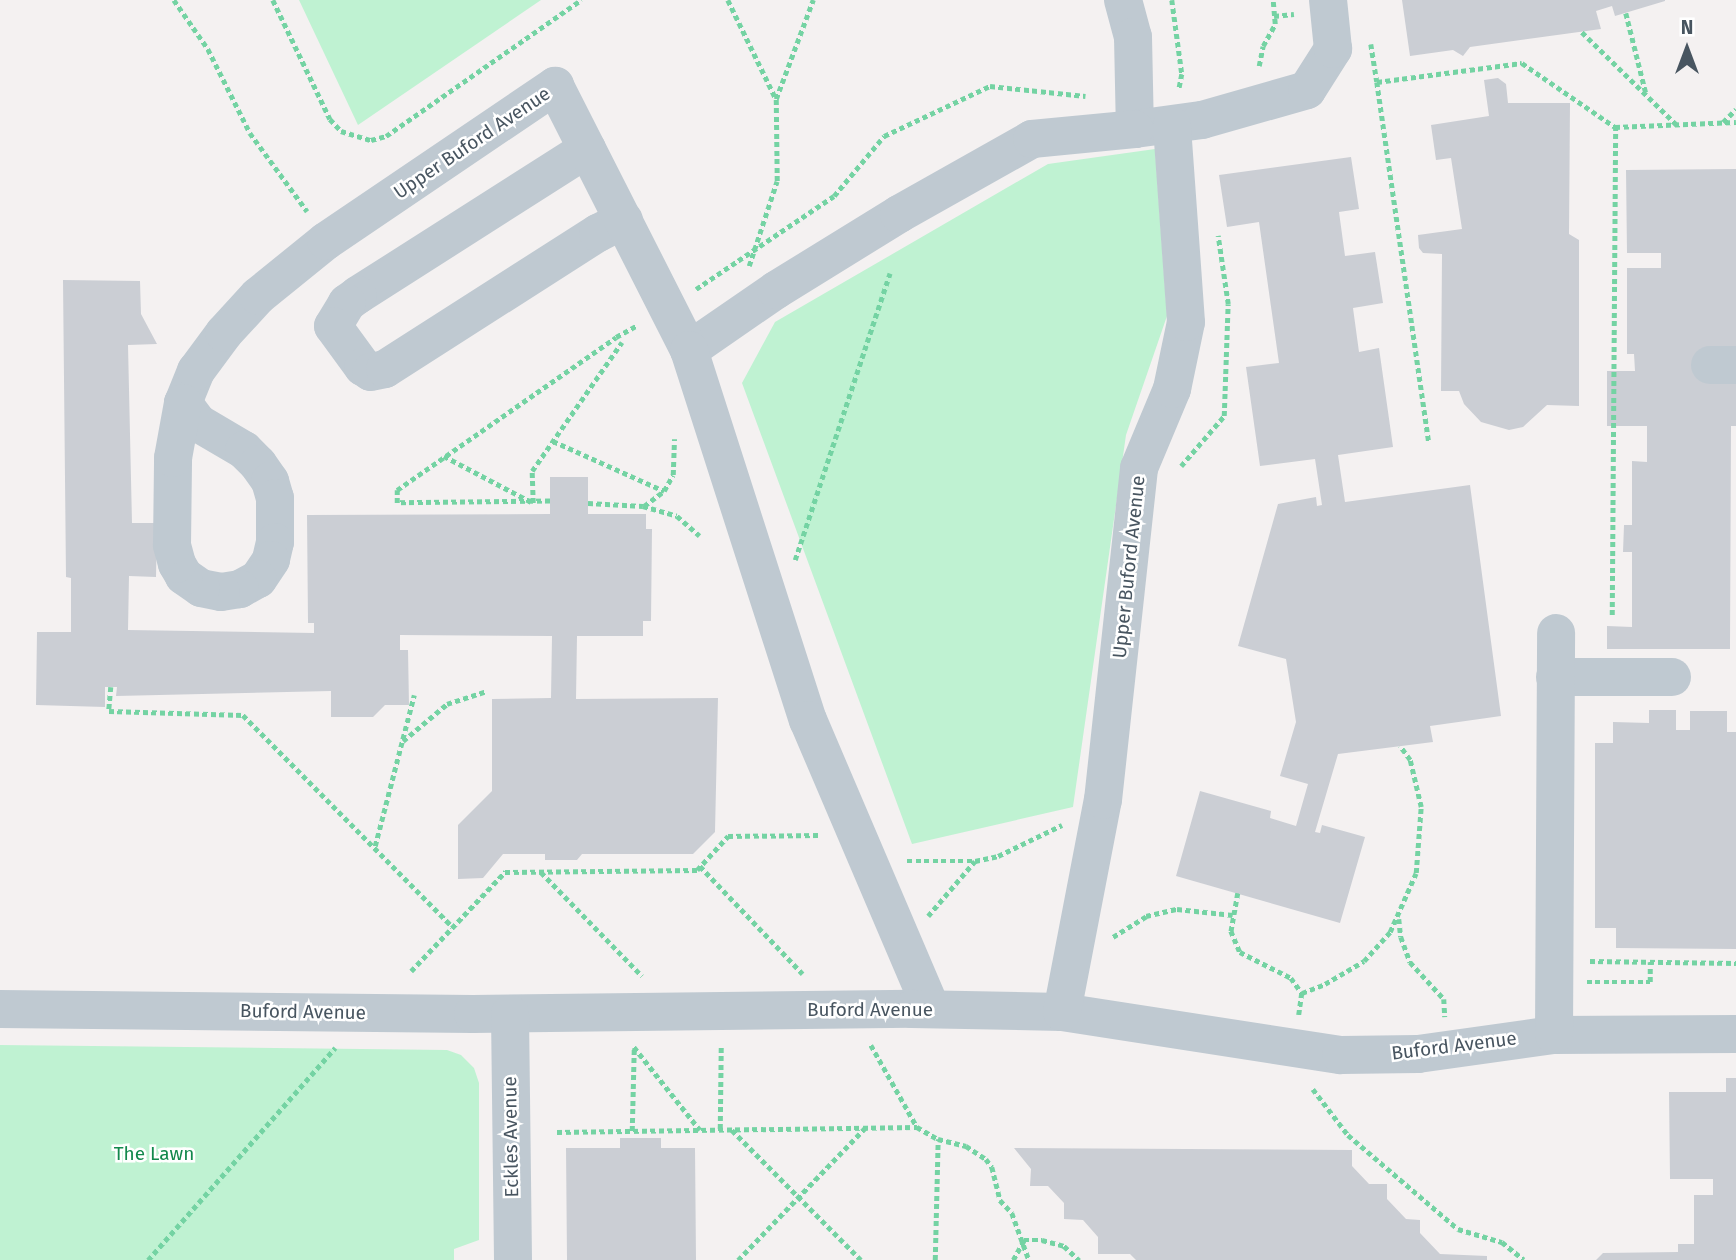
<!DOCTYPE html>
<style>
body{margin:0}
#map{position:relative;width:1736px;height:1260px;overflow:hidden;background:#f4f1f1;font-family:"Fira Sans",sans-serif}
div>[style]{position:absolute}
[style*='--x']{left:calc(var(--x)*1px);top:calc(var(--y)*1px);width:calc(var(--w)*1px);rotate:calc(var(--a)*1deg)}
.green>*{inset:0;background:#bff2d2}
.building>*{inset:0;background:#cbced4}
.path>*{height:4.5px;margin-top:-2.25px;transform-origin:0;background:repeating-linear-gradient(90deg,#74d3a3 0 5px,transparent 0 8.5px)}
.minor>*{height:38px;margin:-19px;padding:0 19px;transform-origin:19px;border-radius:19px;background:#bfc9d1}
span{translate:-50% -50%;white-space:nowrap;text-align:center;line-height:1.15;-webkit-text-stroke:5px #fff;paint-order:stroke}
.street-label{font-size:19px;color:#485560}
.park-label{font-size:19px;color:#12884c}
.north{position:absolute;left:1652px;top:14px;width:70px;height:70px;-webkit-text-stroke:5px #fff;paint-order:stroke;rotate:0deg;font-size:19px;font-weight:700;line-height:28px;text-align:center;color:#485560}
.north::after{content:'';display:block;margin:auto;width:24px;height:32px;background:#485560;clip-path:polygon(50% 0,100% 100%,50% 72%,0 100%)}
</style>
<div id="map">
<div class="green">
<i style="clip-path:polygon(299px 0,541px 0,358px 125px)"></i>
<i style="clip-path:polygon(1155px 149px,1167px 316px,1126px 435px,1073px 807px,912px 844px,742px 383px,775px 322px,1048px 164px)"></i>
<i style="clip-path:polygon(0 1045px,447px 1050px,461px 1055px,474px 1068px,479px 1083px,479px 1240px,454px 1249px,454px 1260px,0 1260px)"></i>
</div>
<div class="building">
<i style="clip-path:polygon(1402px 0,1665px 0,1665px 1px,1615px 16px,1612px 6px,1596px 11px,1601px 29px,1470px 47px,1463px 56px,1453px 50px,1410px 56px)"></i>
<i style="clip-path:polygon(1498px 78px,1506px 84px,1508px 103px,1570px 103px,1569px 234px,1579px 240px,1579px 406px,1547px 405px,1523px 427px,1509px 430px,1481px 422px,1464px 404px,1459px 391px,1441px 391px,1442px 254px,1423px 253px,1419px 248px,1418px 235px,1462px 229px,1451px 158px,1436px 160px,1431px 125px,1489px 116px,1484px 80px)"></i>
<i style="clip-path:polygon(1351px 157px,1359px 209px,1339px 212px,1345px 256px,1375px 252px,1383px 303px,1353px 308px,1359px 352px,1379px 348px,1393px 447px,1338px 455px,1345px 502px,1470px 485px,1501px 716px,1430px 726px,1433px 742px,1338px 754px,1315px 832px,1320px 833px,1322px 825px,1365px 837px,1340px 923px,1176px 876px,1200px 791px,1271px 811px,1270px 818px,1296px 826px,1308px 784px,1280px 776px,1296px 722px,1286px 659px,1238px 646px,1278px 504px,1316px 497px,1317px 506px,1322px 505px,1315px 459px,1260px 466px,1246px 367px,1279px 363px,1259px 222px,1227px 227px,1219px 175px)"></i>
<i style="clip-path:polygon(1736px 169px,1736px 426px,1731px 426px,1730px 649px,1607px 649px,1607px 626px,1632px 627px,1632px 552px,1623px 552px,1624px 525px,1632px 525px,1632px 461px,1647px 462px,1647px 426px,1607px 426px,1607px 371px,1635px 371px,1634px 354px,1627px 354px,1627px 268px,1661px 268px,1661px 253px,1627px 253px,1626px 170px)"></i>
<i style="clip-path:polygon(63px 280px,140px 281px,141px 314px,157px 344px,128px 345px,132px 523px,157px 523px,156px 577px,129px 576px,128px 630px,314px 633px,314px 623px,308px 623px,307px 515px,550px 514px,550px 477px,588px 477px,588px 514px,646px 514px,646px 529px,652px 529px,651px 621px,643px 621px,643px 636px,577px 636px,576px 699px,718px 698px,715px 832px,693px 854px,582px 854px,577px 860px,545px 860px,545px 854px,503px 854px,483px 878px,458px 879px,458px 825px,492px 791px,492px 699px,551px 698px,552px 636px,400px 635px,400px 650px,408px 650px,409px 705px,385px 705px,373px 717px,331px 717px,331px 691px,116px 696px,117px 687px,105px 687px,105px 707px,36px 705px,37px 632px,71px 632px,71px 578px,66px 577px)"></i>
<i style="clip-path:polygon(1649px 710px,1676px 710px,1676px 730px,1690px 730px,1690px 711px,1727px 711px,1727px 732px,1736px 732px,1736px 949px,1616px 948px,1616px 928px,1595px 928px,1595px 743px,1613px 743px,1613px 722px,1649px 723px)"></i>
<i style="clip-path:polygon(1726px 1078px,1736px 1078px,1736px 1260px,1596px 1260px,1603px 1253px,1678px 1252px,1678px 1244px,1694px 1244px,1694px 1195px,1713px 1195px,1713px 1179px,1670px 1179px,1669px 1092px,1726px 1092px)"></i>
<i style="clip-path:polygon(620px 1138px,661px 1138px,661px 1148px,695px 1148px,696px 1260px,567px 1260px,566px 1148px,620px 1148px)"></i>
<i style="clip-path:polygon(1014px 1148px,1352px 1150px,1352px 1166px,1369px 1184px,1387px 1184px,1387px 1199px,1406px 1219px,1420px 1220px,1420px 1233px,1440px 1254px,1487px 1256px,1487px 1260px,1136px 1260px,1130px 1254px,1098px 1254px,1098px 1237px,1083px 1220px,1064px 1219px,1064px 1203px,1048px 1186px,1030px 1186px,1031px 1169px)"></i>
</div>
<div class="path">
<i style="--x:174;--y:0;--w:60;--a:55.2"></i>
<i style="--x:208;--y:49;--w:94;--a:63.4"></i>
<i style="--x:250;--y:133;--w:97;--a:53.8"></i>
<i style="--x:273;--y:0;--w:132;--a:64.4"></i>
<i style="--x:330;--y:119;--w:16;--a:47"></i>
<i style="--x:341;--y:131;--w:31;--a:17"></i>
<i style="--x:371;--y:140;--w:16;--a:-15"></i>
<i style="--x:386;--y:136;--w:238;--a:-34.9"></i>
<i style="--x:728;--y:0;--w:110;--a:64.1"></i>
<i style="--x:1172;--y:0;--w:75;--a:82.3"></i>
<i style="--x:1182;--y:74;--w:15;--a:101"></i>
<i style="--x:1626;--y:13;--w:82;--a:76"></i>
<i style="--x:1274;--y:16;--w:20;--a:-6"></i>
<i style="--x:1582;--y:32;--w:133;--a:44.4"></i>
<i style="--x:1371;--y:44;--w:38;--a:81"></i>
<i style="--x:1377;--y:82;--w:146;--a:-7.5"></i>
<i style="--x:1522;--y:63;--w:113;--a:34.5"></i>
<i style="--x:1615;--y:127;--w:121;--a:-2.4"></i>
<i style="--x:1259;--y:66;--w:20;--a:-79"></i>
<i style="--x:1263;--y:46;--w:25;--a:-61"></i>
<i style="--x:1275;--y:24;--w:24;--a:-95"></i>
<i style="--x:1377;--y:82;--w:363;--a:81.8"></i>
<i style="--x:1723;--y:122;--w:18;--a:-45"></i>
<i style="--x:749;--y:266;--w:89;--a:-71.8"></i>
<i style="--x:777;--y:181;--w:82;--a:-90.7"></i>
<i style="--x:776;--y:99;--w:106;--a:-69.5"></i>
<i style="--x:696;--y:289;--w:166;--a:-34"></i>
<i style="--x:834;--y:196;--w:78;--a:-50.2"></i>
<i style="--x:884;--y:136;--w:117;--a:-25.3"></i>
<i style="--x:990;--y:86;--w:96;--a:6"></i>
<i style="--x:553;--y:441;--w:122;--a:24.2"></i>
<i style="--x:444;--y:456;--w:101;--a:27.8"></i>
<i style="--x:533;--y:503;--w:32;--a:-92"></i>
<i style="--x:532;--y:471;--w:157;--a:-55.1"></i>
<i style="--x:1181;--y:466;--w:66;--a:-49.3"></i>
<i style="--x:1224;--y:416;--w:112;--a:-88"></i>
<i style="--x:1228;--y:304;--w:69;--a:-98.4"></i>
<i style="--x:550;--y:501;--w:153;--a:179.3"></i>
<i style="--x:397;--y:503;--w:13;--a:-90"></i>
<i style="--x:397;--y:490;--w:267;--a:-34.9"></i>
<i style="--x:616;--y:337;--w:25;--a:-29"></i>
<i style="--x:588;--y:503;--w:55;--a:3.1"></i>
<i style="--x:643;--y:506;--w:35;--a:16"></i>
<i style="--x:677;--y:516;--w:30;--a:41"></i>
<i style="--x:644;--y:506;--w:25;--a:-37"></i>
<i style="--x:664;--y:491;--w:18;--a:-61"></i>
<i style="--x:673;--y:475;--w:36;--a:-88"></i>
<i style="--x:795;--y:560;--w:302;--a:-71.7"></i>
<i style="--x:1612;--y:615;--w:488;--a:-89.6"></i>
<i style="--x:111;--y:687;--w:24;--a:95"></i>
<i style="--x:109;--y:711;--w:134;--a:1.7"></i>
<i style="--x:243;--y:715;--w:298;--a:45.3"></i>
<i style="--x:403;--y:741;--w:57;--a:-40.1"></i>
<i style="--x:447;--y:704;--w:40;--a:-18"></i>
<i style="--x:375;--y:846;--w:156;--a:-75.5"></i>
<i style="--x:907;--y:861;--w:68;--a:0"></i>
<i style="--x:975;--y:861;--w:24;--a:-12"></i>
<i style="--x:998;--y:856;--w:71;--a:-25.8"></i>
<i style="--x:700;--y:866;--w:149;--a:46.4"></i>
<i style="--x:541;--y:872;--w:145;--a:45.8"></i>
<i style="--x:1238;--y:893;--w:39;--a:100"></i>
<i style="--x:1231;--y:931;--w:23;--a:67"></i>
<i style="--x:1240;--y:952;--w:57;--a:27"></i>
<i style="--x:1291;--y:978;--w:19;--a:54"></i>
<i style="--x:1302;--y:993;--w:22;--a:98"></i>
<i style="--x:928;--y:916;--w:72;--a:-49.5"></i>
<i style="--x:1399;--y:919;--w:18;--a:84"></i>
<i style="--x:1401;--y:937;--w:27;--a:70"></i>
<i style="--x:1410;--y:962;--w:50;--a:47.4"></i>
<i style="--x:1444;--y:999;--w:18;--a:87"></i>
<i style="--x:1113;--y:937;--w:39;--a:-32"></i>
<i style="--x:1146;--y:916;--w:32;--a:-13"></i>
<i style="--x:1177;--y:909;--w:56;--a:6.1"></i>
<i style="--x:1590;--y:961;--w:146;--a:0.8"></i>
<i style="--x:411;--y:971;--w:137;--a:-46.5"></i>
<i style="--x:505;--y:872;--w:192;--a:-0.6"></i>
<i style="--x:697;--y:870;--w:46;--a:-47.6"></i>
<i style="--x:728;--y:836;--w:90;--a:-0.6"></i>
<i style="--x:1587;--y:982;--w:63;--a:0"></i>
<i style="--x:1650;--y:982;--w:20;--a:-90"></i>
<i style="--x:1302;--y:993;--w:25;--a:-21"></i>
<i style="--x:1325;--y:984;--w:45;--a:-30.5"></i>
<i style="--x:1364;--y:961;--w:39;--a:-48"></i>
<i style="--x:1390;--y:932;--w:64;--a:-66.2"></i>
<i style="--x:1416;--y:873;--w:66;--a:-85.7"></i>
<i style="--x:1421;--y:807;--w:48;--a:-103.2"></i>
<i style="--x:1410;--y:760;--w:17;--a:-126"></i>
<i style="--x:871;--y:1045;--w:94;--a:60.7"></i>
<i style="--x:917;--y:1127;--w:24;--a:30"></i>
<i style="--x:938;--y:1139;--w:29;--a:14"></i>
<i style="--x:966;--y:1146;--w:24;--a:33"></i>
<i style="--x:986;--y:1159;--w:10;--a:53"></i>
<i style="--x:992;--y:1167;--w:34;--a:76"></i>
<i style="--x:1000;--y:1200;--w:18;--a:47"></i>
<i style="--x:1012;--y:1213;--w:50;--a:70.1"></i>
<i style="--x:1313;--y:1089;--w:58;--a:52.7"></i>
<i style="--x:1348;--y:1135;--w:145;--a:40.5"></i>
<i style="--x:1458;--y:1229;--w:46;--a:16.5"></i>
<i style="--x:1502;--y:1242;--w:28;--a:39"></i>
<i style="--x:720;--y:1129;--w:83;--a:-89.3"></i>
<i style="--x:732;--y:1130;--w:183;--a:45.2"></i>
<i style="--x:632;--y:1131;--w:84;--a:-88.6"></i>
<i style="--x:634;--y:1047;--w:106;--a:51.5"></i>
<i style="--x:557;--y:1132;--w:360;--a:-0.8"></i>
<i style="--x:148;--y:1260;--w:283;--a:-48.6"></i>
<i style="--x:738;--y:1260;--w:183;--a:-46.1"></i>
<i style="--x:935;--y:1260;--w:121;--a:-88.6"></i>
<i style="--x:1013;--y:1260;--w:23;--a:-61"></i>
<i style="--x:1024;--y:1240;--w:18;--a:0"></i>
<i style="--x:1042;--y:1240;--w:23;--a:15"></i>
<i style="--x:1064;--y:1246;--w:21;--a:43"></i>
</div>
<div class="minor">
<i style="--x:1123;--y:0;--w:38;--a:75"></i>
<i style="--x:1133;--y:37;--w:92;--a:88.8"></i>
<i style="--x:1135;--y:129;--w:68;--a:-7.7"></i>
<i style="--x:1202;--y:120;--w:109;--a:-15.9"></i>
<i style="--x:1307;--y:90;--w:49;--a:-57.6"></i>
<i style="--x:1333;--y:49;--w:49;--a:-95.8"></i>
<i style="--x:587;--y:149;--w:272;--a:147.5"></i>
<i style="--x:358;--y:295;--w:14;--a:144"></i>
<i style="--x:347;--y:303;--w:27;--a:121"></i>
<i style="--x:333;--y:326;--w:51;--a:53.8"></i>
<i style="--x:363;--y:367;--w:9;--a:32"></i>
<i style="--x:371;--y:372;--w:14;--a:-12"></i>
<i style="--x:385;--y:369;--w:253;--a:-32.6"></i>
<i style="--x:598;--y:233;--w:29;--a:-27"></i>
<i style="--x:689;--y:350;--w:106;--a:-34.6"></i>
<i style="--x:776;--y:290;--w:145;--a:-31.7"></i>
<i style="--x:899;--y:214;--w:153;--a:-29.4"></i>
<i style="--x:1032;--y:139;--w:103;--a:-5.5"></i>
<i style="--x:1710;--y:365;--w:26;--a:0"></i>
<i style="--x:183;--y:403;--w:35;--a:-68"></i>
<i style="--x:196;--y:371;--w:47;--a:-53.6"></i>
<i style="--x:224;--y:333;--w:50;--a:-47.4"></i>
<i style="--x:258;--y:296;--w:87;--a:-39"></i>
<i style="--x:326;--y:241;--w:277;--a:-34.1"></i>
<i style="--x:555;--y:86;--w:296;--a:63.1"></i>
<i style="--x:689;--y:350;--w:389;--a:72.2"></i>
<i style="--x:808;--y:720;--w:314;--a:66.9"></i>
<i style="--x:183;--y:403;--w:25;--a:53"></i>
<i style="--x:198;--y:423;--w:53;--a:30.4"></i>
<i style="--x:244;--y:450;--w:20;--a:45"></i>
<i style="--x:258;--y:464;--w:21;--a:55"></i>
<i style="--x:270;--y:481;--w:18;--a:74"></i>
<i style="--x:275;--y:498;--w:44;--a:90"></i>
<i style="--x:275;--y:542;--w:18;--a:103"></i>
<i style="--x:271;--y:560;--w:23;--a:124"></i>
<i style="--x:258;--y:579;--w:21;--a:151"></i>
<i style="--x:240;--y:589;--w:19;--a:171"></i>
<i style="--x:221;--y:592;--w:20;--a:-169"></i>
<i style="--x:201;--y:588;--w:21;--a:-145"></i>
<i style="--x:184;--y:576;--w:14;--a:-120"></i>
<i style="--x:177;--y:564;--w:20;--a:-105"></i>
<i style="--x:172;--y:545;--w:87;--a:-89.3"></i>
<i style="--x:173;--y:458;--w:56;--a:-79.7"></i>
<i style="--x:1555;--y:677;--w:117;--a:0"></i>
<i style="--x:0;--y:1009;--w:473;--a:0.6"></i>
<i style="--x:473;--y:1014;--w:439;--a:-0.7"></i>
<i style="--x:912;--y:1009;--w:150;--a:1.1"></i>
<i style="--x:1062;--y:1012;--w:282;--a:8.8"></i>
<i style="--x:1341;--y:1055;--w:77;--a:-0.7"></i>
<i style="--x:1418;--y:1054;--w:137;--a:-8"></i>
<i style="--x:1554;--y:1035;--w:182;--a:-0.3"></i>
<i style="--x:1062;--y:1012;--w:216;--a:-79.1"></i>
<i style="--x:1103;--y:800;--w:334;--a:-83.8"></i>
<i style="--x:1139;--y:468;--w:86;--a:-67.3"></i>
<i style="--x:1172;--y:389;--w:68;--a:-78.2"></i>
<i style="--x:1186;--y:322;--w:197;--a:-94.1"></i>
<i style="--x:510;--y:1014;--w:246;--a:89.3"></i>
<i style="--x:1554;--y:1035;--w:402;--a:-89.7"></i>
</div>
<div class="street-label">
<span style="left:472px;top:143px;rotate:-34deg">Upper Buford Avenue</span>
<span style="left:1129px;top:567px;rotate:-84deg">Upper Buford Avenue</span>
<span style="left:870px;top:1010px">Buford Avenue</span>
<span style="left:303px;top:1012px;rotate:1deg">Buford Avenue</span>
<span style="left:1454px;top:1046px;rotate:-7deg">Buford Avenue</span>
<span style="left:511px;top:1137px;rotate:-91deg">Eckles Avenue</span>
</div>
<div class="park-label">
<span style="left:154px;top:1154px">The Lawn</span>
</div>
<div class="north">N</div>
</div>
